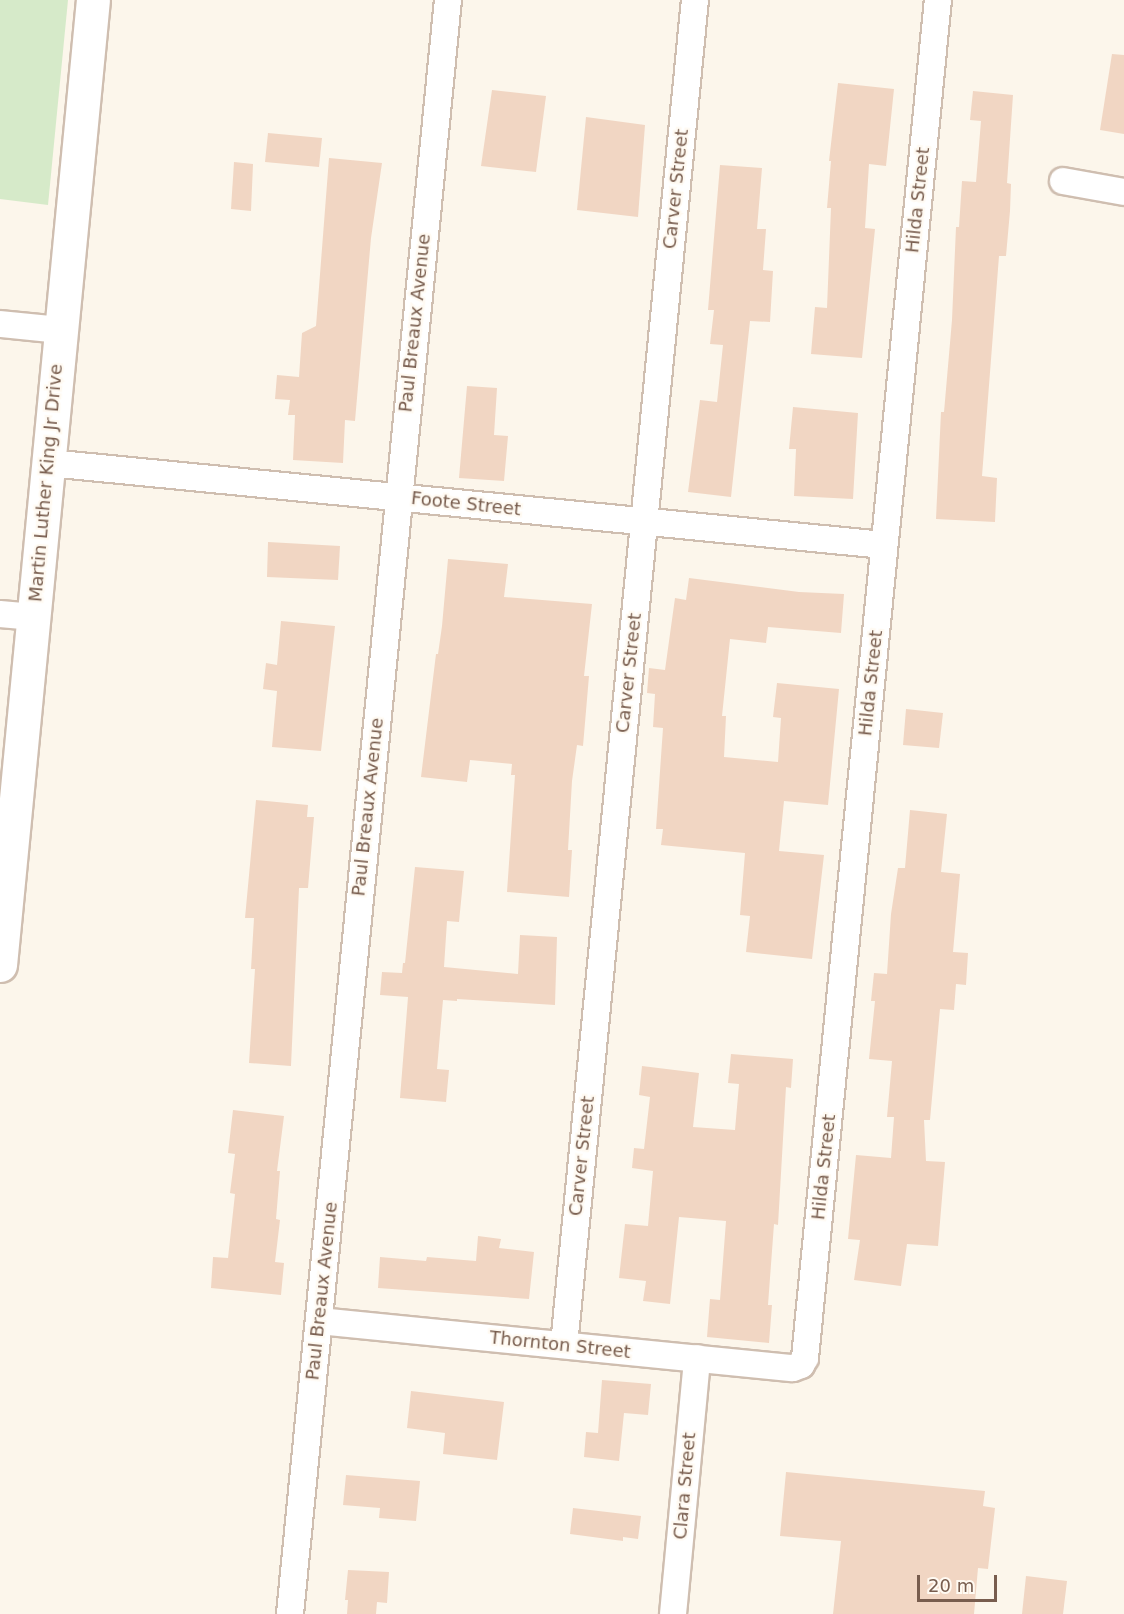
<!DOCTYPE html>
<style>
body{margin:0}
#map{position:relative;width:1124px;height:1614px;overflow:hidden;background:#fcf6eb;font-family:"DejaVu Sans",sans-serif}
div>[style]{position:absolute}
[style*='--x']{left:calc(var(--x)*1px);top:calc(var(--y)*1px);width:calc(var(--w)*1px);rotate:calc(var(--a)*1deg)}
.green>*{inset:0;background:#d6eac9}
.building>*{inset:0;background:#f1d6c3}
.roads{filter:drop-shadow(2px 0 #cfbeb0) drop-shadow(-2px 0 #cfbeb0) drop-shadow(0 2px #cfbeb0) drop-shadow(0 -2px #cfbeb0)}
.street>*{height:26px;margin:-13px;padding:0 13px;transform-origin:13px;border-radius:13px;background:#fff}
.secondary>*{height:33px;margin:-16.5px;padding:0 16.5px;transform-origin:16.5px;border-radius:16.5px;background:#fff}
span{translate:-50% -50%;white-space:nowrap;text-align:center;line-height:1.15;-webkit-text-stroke:4.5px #fffaf2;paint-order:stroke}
.street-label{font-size:18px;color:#785d4e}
.scale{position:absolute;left:917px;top:1575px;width:80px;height:27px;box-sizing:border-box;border:3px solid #785d4e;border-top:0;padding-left:8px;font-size:18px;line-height:21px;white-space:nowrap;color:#785d4e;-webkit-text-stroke:4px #fffaf2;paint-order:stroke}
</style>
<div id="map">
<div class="green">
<i style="clip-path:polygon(0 0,68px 0,48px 205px,0 199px)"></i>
</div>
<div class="building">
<i style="clip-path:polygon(1112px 54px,1124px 55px,1124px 134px,1100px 130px)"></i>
<i style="clip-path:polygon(838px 83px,894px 89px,886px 166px,869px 164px,865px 228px,875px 229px,862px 358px,811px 354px,815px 307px,827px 308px,831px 208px,827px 208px,831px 161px,829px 161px)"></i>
<i style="clip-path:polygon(492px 90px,546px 96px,536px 172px,481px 166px)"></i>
<i style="clip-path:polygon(973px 91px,1013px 95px,1007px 183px,1011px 184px,1010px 211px,1006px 256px,999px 256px,982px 476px,997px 478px,995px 522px,936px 519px,941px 412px,944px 412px,952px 320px,956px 227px,959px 227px,962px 181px,976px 182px,981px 121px,970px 120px)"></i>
<i style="clip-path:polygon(586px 117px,645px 125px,638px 217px,577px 210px)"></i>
<i style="clip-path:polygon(268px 133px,322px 138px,319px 167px,265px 162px)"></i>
<i style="clip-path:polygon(329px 158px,382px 163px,371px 238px,355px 421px,345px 420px,343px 463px,293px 460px,295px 415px,288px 415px,290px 400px,275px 399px,277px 375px,299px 377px,302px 333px,316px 326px)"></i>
<i style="clip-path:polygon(234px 162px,253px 164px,251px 211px,231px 209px)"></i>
<i style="clip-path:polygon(720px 165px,762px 168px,757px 229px,766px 229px,763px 270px,773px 271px,770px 322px,750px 321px,731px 497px,688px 492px,700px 400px,717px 402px,723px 345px,710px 344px,714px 310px,708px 310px)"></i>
<i style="clip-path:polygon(467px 386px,497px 388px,494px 435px,508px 436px,504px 481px,459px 478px)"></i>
<i style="clip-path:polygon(793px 407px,858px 413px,853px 499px,794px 496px,796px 449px,789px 449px)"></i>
<i style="clip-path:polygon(268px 542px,340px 546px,338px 580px,267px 577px)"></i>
<i style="clip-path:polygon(448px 559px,508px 564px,504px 597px,592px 604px,584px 676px,589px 676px,583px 746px,577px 745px,572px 781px,568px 850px,572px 850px,569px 897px,507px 892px,515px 775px,511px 775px,512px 764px,470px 760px,467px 782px,421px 777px,436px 654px,438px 654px,442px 626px)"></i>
<i style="clip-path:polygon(689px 578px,799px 592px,844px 594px,841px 633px,768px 627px,766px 643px,730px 639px,722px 716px,726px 716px,724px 757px,778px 762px,781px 718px,773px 717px,777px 683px,839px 689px,828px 805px,784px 801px,779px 851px,824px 855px,812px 959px,746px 952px,750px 916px,740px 915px,745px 853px,661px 845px,663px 829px,656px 829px,663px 728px,653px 727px,655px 694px,647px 693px,649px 668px,665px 670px,675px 598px,686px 600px)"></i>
<i style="clip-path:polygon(281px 621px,335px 626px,321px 751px,272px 747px,277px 691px,263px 689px,266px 663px,277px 665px)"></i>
<i style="clip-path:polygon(906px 709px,943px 713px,939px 748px,903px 745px)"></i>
<i style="clip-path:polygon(256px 800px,308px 805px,307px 817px,314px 817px,308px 888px,299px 888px,291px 1066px,249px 1063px,255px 969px,251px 969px,254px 918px,245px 918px)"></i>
<i style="clip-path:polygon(910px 810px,947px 814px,941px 872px,960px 874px,953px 952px,968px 953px,966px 985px,956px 984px,954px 1010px,940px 1009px,930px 1120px,924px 1120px,926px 1161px,945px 1162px,938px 1246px,907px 1244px,901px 1286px,854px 1280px,860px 1240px,848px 1239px,856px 1155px,891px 1158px,894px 1117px,887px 1117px,892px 1061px,869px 1059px,875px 1001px,871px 1001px,874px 973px,887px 974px,891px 914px,898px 868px,905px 868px)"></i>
<i style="clip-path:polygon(415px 867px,464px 871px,459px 922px,447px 921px,444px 967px,518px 974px,520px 935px,557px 937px,555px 1005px,457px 999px,457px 1001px,443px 1000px,437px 1069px,449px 1070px,446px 1102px,400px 1098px,408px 997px,380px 995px,382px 972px,402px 973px,403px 963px,405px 963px)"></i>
<i style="clip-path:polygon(731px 1054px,793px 1059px,791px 1088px,786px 1087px,778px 1225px,774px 1224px,768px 1305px,772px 1305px,769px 1343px,707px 1337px,710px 1299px,720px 1300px,726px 1221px,679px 1217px,670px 1304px,643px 1301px,646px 1281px,619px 1278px,625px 1224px,648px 1226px,653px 1171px,632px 1168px,634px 1148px,644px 1149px,650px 1097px,639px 1095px,642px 1066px,699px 1073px,693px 1127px,735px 1130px,739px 1084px,728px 1083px)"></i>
<i style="clip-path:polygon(233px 1110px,284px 1116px,277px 1171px,280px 1171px,276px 1219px,280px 1220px,275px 1262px,284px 1263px,281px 1295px,211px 1288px,213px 1257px,228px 1258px,235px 1194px,230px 1193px,235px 1154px,228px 1153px)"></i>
<i style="clip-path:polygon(478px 1236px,501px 1239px,499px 1248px,534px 1252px,529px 1299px,378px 1288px,380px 1257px,426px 1261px,427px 1257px,476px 1261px)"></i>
<i style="clip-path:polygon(602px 1380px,651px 1384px,648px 1415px,624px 1413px,619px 1461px,584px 1457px,586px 1432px,598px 1433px)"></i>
<i style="clip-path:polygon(411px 1391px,504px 1402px,497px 1460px,443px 1454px,445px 1433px,407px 1428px)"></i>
<i style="clip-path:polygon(786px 1472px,985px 1491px,983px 1506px,995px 1508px,988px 1569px,978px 1568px,974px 1614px,833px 1614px,841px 1541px,780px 1536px)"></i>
<i style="clip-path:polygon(346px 1475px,420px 1481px,416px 1521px,379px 1518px,380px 1508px,343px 1505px)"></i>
<i style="clip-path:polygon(573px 1508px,641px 1516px,638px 1539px,623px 1537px,623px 1541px,570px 1534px)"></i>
<i style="clip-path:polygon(348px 1570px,389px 1572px,387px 1603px,377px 1602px,376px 1614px,347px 1614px,348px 1600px,345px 1600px)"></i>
<i style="clip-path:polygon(1026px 1576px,1067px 1581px,1063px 1614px,1022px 1614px)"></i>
</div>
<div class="roads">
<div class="street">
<i style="--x:1063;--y:181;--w:62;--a:10.2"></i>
<i style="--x:0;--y:324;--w:60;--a:5.7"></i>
<i style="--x:49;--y:463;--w:839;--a:5.61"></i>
<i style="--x:0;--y:614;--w:34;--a:5"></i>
<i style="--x:319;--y:1321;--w:476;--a:5.7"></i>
<i style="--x:793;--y:1368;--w:9;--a:-21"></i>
<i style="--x:801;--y:1365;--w:8;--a:-60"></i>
<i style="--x:805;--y:1358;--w:1364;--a:-84.41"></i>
<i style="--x:564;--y:1345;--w:1351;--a:-84.44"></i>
<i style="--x:290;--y:1614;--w:1622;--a:-84.41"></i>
<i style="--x:673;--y:1614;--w:257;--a:-84.6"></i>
</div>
<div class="secondary">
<i style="--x:0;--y:965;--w:969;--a:-84.5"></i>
</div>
</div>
<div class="street-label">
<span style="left:676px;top:189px;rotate:-84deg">Carver Street</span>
<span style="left:918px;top:200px;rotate:-84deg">Hilda Street</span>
<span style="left:415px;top:323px;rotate:-84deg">Paul Breaux Avenue</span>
<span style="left:46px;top:483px;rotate:-85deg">Martin Luther King Jr Drive</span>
<span style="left:466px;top:504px;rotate:6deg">Foote Street</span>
<span style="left:629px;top:673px;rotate:-84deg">Carver Street</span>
<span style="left:871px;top:683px;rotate:-84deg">Hilda Street</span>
<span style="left:368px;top:807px;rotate:-84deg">Paul Breaux Avenue</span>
<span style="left:582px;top:1156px;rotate:-84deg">Carver Street</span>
<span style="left:824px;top:1167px;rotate:-84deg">Hilda Street</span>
<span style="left:322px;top:1291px;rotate:-84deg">Paul Breaux Avenue</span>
<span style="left:560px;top:1345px;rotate:6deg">Thornton Street</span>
<span style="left:685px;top:1486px;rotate:-85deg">Clara Street</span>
</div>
<div class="scale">20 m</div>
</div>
